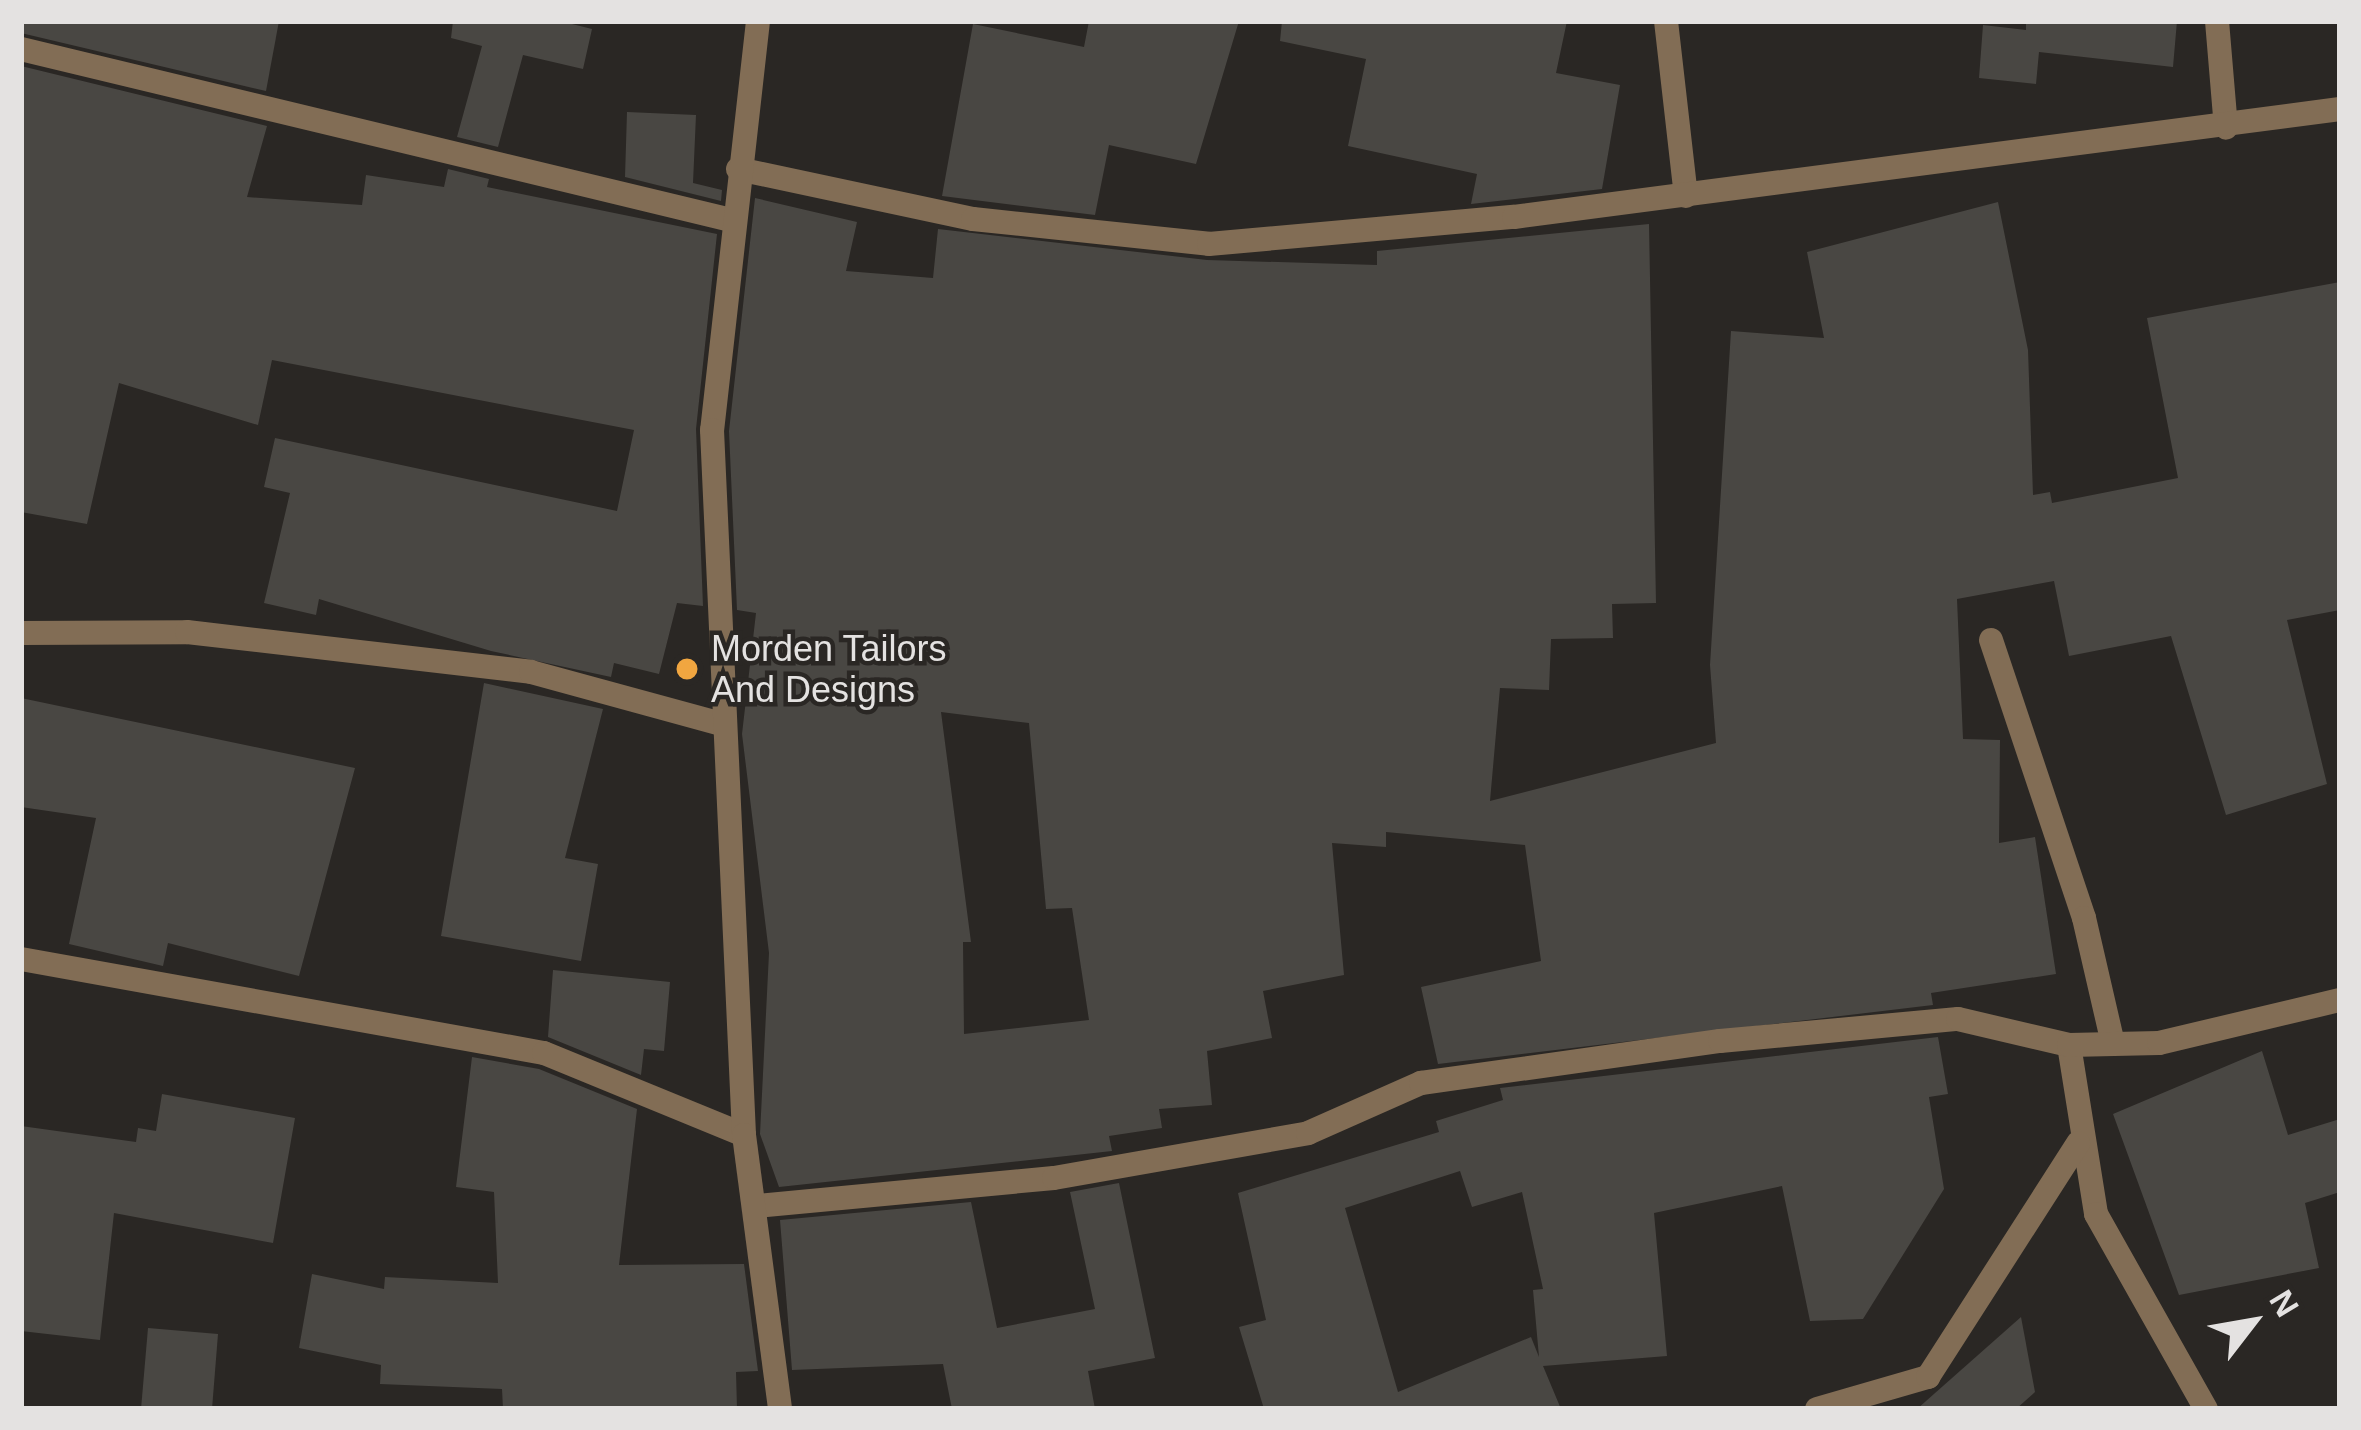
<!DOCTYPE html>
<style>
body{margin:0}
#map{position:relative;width:2361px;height:1430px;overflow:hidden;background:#2a2724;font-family:Arial,sans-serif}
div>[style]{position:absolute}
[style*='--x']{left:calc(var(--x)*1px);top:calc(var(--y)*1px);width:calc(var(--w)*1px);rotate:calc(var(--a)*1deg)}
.building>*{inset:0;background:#494743}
.minor>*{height:24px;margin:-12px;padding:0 12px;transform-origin:12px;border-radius:12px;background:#826d55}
.tertiary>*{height:24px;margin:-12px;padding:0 12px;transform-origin:12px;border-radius:12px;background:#826d55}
.dots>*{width:33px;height:33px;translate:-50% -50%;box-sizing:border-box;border:6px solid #2a2724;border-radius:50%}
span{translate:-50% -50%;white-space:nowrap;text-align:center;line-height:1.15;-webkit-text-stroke:9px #2a2724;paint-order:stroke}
.poi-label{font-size:36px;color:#e4e2e1}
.left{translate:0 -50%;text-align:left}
.frame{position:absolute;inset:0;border:24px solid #e4e2e1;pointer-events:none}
.north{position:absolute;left:2193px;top:1262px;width:120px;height:120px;-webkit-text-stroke:9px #2a2724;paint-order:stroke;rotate:59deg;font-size:33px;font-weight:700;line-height:48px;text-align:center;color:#e4e2e1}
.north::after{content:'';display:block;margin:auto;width:42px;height:54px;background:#e4e2e1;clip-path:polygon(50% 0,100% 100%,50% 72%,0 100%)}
</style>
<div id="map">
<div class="building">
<i style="clip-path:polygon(21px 21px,279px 21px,266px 91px,21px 33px)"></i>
<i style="clip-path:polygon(453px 21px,560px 21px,592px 29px,583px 69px,523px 55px,498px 147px,457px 137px,482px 46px,451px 38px)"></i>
<i style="clip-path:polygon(1089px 21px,1239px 21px,1196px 164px,1109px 145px,1095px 215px,942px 196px,973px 24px,1084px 47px)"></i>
<i style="clip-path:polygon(1282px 21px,1567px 21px,1556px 73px,1620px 85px,1602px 189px,1471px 204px,1477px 174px,1348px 146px,1366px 59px,1280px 41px)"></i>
<i style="clip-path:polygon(2026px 21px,2177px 21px,2173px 67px,2039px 52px,2036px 84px,1979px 78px,1983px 25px,2026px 30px)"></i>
<i style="clip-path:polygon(21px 66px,267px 126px,247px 197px,362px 205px,366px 175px,444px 187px,448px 169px,489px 179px,487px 187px,717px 234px,696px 429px,703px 606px,677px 603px,659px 674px,614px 663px,611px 677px,491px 651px,319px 599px,316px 615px,264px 603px,290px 493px,264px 487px,275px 438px,617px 511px,634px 430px,272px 360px,258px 425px,119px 383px,87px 524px,21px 512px)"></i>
<i style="clip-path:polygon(627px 112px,696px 115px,693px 183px,722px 190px,721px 201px,625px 177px)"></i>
<i style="clip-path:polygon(evenodd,755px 198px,857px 222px,846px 271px,933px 278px,938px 229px,1207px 260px,1377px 265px,1377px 251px,1649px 224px,1656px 603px,1612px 604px,1613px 638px,1551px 639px,1549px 690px,1500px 688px,1490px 801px,1716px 743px,1710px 665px,1731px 331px,1824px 338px,1807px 252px,1998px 202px,2028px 350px,2033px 495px,2050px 492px,2052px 503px,2178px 478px,2147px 318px,2340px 282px,2340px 610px,2287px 620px,2327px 784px,2226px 815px,2171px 636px,2069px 656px,2054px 581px,1957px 599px,1963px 739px,2000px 740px,1999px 843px,2035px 837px,2056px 974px,1931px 993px,1933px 1005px,1438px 1064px,1421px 987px,1541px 961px,1525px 845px,1386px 832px,1386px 847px,1332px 843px,1344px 975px,1263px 991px,1272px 1038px,1207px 1051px,1212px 1105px,1159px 1109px,1162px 1128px,1109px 1136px,1112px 1151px,779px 1187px,760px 1134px,769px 953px,742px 734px,756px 613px,737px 610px,729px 431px,755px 198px,941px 712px,1029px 723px,1046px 909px,1072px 908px,1089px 1020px,964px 1034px,963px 942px,971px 942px,941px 712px)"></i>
<i style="clip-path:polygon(484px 683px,603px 709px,565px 858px,598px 864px,581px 961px,441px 936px)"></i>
<i style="clip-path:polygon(21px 698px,355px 768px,299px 976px,168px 943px,163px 966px,69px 944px,96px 818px,21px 807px)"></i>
<i style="clip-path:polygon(553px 970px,670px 982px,664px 1051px,644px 1049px,641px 1075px,548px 1037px)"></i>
<i style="clip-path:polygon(evenodd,1938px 1037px,1948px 1094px,1929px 1097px,1944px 1189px,1863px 1319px,1810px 1321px,1782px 1186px,1654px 1213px,1667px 1356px,1543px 1366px,1561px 1409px,1264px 1409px,1239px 1327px,1266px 1320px,1238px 1193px,1439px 1132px,1436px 1121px,1503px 1100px,1500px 1088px,1938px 1037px,1460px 1171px,1472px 1207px,1522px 1192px,1543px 1289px,1533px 1290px,1539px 1357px,1531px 1337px,1398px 1392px,1345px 1208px,1460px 1171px)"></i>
<i style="clip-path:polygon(2262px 1051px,2288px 1135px,2340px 1119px,2340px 1192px,2305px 1203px,2319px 1268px,2179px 1295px,2113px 1114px)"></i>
<i style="clip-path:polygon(472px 1057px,539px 1069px,637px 1109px,619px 1265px,744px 1264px,758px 1371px,736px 1372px,737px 1409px,503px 1409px,502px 1389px,380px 1384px,381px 1365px,299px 1348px,312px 1274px,384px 1289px,385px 1277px,498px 1283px,494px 1192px,456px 1187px)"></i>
<i style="clip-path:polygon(162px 1094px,295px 1118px,273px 1243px,114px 1213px,100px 1340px,21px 1331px,21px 1126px,136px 1142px,138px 1128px,156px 1131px)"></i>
<i style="clip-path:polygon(1119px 1183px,1155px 1358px,1088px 1371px,1095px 1409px,952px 1409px,943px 1364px,792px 1370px,780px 1220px,971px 1202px,997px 1328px,1095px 1309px,1070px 1192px)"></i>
<i style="clip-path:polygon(2021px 1317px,2035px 1392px,2016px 1409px,1917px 1409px)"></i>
<i style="clip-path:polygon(148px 1328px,218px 1334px,212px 1409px,141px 1409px)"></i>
</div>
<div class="minor">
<i style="--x:1666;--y:21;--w:176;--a:83.5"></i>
<i style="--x:2217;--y:21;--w:107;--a:85.2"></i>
<i style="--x:21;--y:49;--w:726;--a:13.54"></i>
<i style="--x:738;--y:169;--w:240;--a:12"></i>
<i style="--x:973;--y:219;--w:237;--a:6"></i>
<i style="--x:1209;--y:244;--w:306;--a:-5.1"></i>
<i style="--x:1514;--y:217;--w:833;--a:-7.45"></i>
<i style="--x:21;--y:633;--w:166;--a:-0.3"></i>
<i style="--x:187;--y:632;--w:346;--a:6.6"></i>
<i style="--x:531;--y:672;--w:194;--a:15.3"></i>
<i style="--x:1991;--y:640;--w:293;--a:71.5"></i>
<i style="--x:2084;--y:918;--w:129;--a:77"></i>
<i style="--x:21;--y:959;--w:531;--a:10.19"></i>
<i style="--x:544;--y:1053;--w:216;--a:22.3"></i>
<i style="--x:2069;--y:1045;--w:171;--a:80.9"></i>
<i style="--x:2096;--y:1214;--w:224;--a:60.6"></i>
<i style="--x:757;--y:1206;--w:298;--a:-5.4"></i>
<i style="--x:1054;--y:1178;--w:258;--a:-10"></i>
<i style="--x:1308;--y:1133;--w:124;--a:-23.9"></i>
<i style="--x:1421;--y:1083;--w:302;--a:-8"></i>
<i style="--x:1720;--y:1041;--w:239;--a:-5.3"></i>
<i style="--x:1958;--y:1019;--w:114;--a:13.2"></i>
<i style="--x:2069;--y:1045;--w:90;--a:-1.3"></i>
<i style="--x:2159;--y:1043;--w:186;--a:-13.4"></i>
<i style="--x:1817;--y:1409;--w:116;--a:-16.1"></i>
<i style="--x:1928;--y:1377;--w:278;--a:-57.3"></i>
</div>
<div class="tertiary">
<i style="--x:758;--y:21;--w:412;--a:96.4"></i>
<i style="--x:712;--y:430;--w:706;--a:87.4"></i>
<i style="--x:744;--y:1135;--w:276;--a:82.5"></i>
</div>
<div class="dots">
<i style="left:687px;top:669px;background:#f1a640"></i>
</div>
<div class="poi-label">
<span class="left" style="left:711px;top:669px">Morden Tailors<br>And Designs</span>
</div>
<div class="frame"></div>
<div class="north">N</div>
</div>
